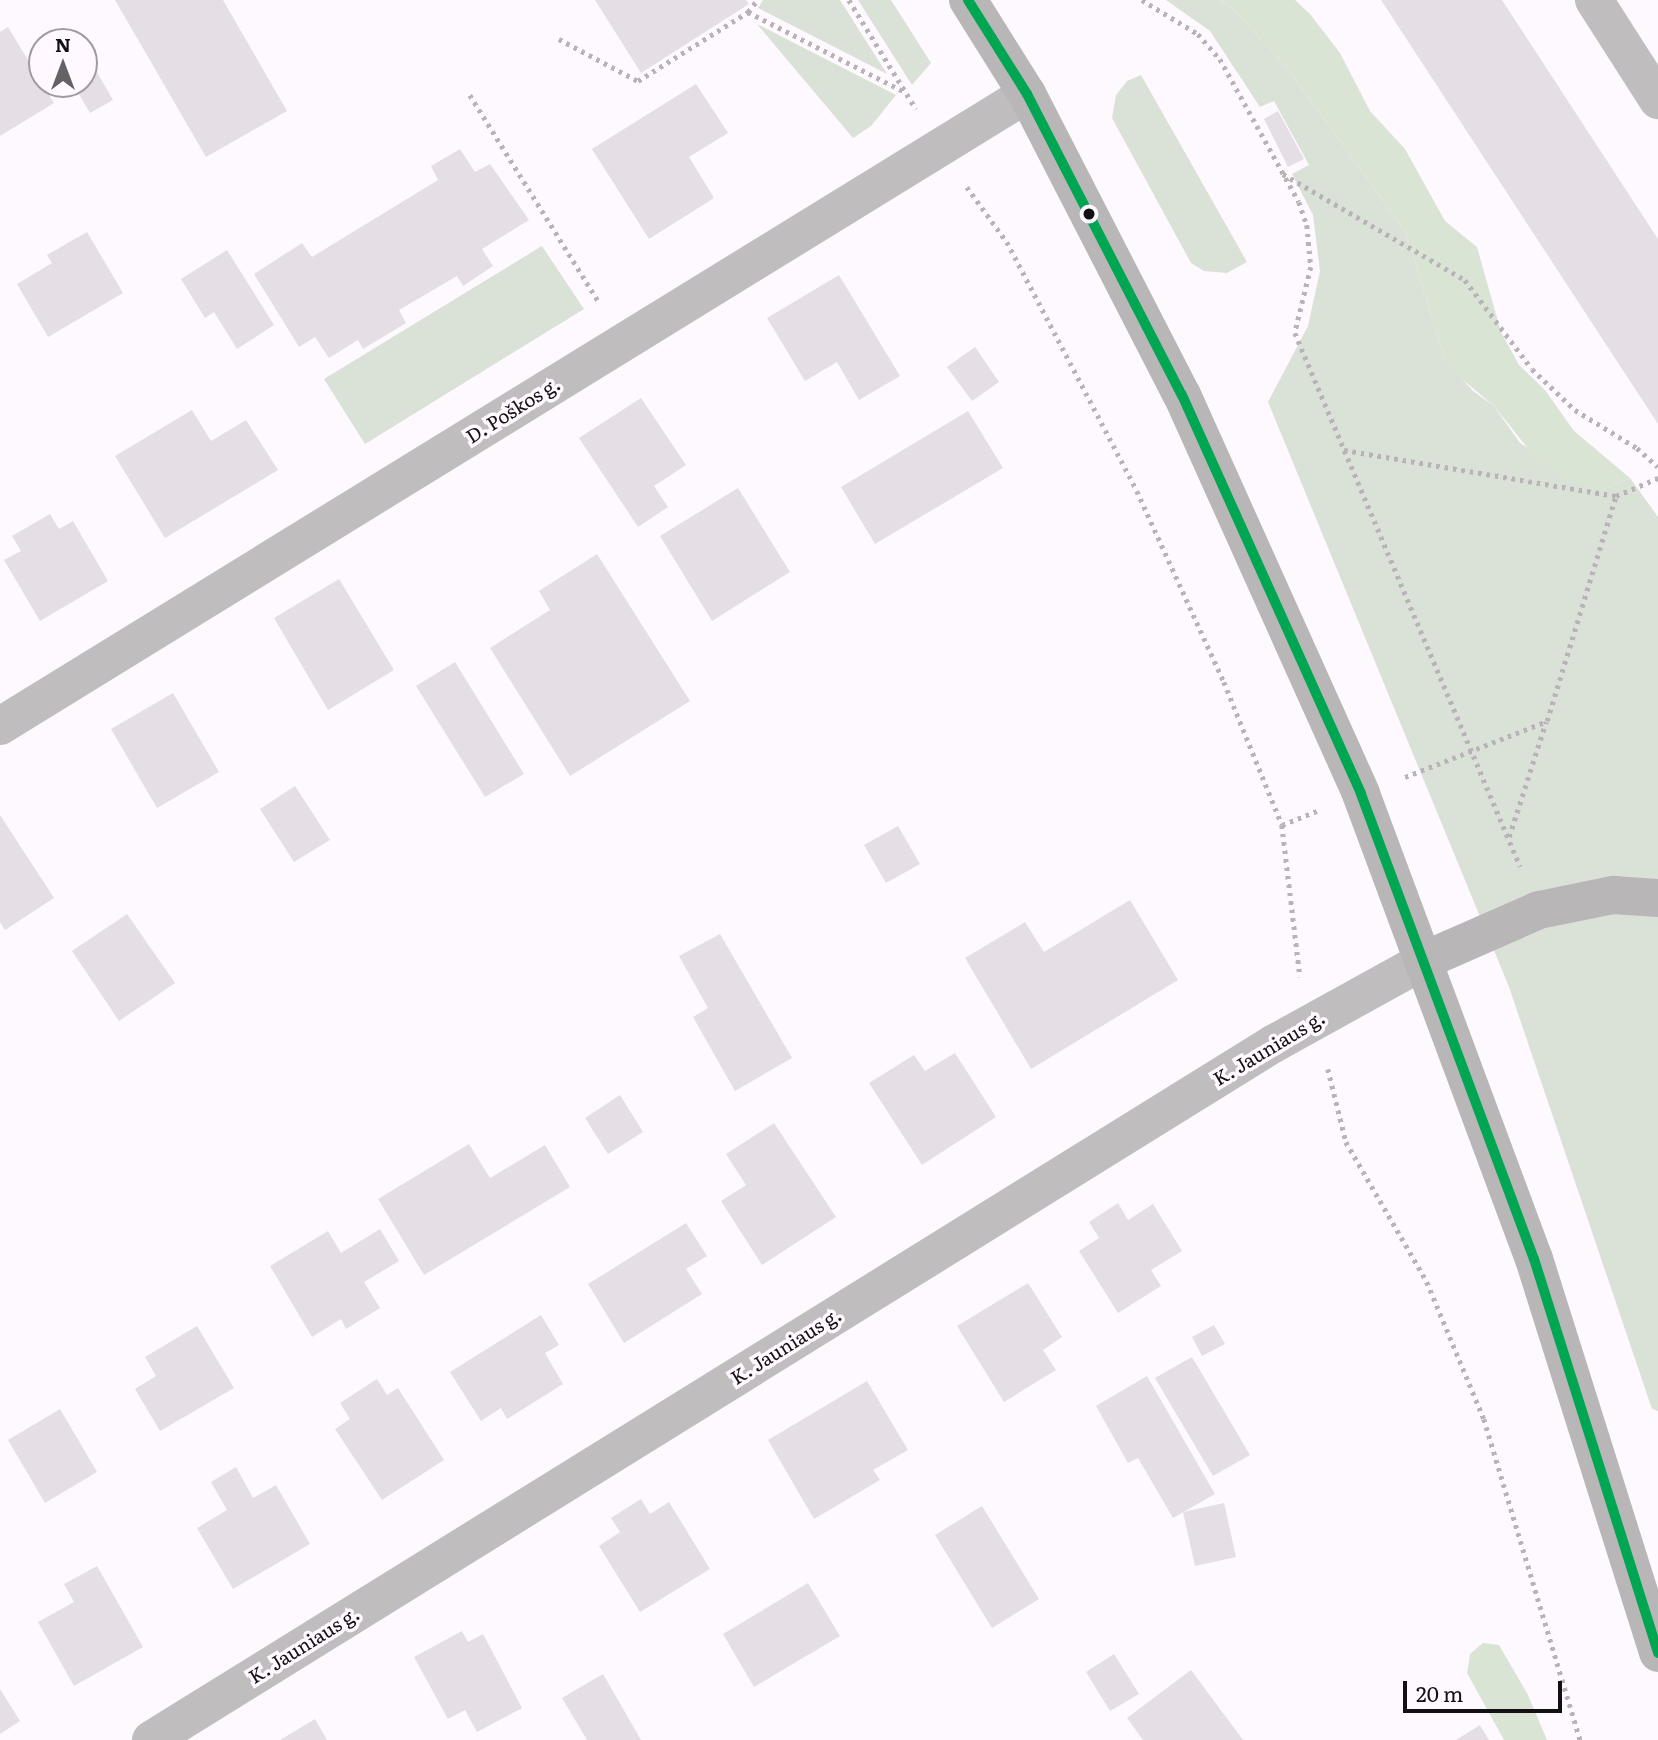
<!DOCTYPE html>
<meta charset="utf-8">
<style>
body{margin:0}
#map{position:relative;width:1658px;height:1740px;overflow:hidden;background:#fef9fe;font-family:Literata,serif}
div>[style]{position:absolute}
[style*='--x']{left:calc(var(--x)*1px);top:calc(var(--y)*1px);width:calc(var(--w)*1px);rotate:calc(var(--a)*1deg)}
.green>*{inset:0;background:#dae1d6}
.forest>*{inset:0;background:#d9e4d5}
.building>*{inset:0;background:#e5dee5}
.path>*{height:4.5px;margin-top:-2.25px;transform-origin:0;background:repeating-linear-gradient(90deg,#b7b3b6 0 3.5px,transparent 0 8.5px)}
.minor>*{height:38px;margin:-19px;padding:0 19px;transform-origin:19px;border-radius:19px;background:#bfbdbe}
.major>*{height:38px;margin:-19px;padding:0 19px;transform-origin:19px;border-radius:19px;background:#b8b6b7}
.bus-1>*{height:10px;margin:-5px;padding:0 5px;transform-origin:5px;border-radius:5px;background:#00a651}
.dots>*{width:19px;height:19px;translate:-50% -50%;box-sizing:border-box;border:4px solid #fff8ff;border-radius:50%}
span{translate:-50% -50%;white-space:nowrap;text-align:center;line-height:1.15;-webkit-text-stroke:7px #fff8ff;paint-order:stroke}
.street-label{font-size:19px;color:#121012}
.north{position:absolute;left:28px;top:28px;width:70px;height:70px;box-sizing:border-box;background:#fff8ff;border:2px solid #a09ba0;border-radius:50%;rotate:0deg;font-size:19px;font-weight:700;line-height:28px;text-align:center;color:#121012}
.north::after{content:'';display:block;margin:auto;width:24px;height:32px;background:#656265;clip-path:polygon(50% 0,100% 100%,50% 72%,0 100%)}
.scale{position:absolute;left:1403px;top:1681px;width:159px;height:32px;box-sizing:border-box;border:4px solid #121012;border-top:0;padding-left:9px;font-size:21px;line-height:24px;white-space:nowrap;color:#121012;-webkit-text-stroke:5px #fff8ff;paint-order:stroke}
</style>
<div id="map">
<div class="green">
<i style="clip-path:polygon(763px 0,840px 0,887px 74px,758px 8px)"></i>
<i style="clip-path:polygon(858px 0,891px 0,931px 63px,912px 85px)"></i>
<i style="clip-path:polygon(1166px 0,1219px 0,1231px 7px,1288px 69px,1406px 233px,1445px 360px,1473px 391px,1494px 406px,1520px 443px,1598px 492px,1630px 478px,1658px 517px,1658px 1411px,1652px 1409px,1509px 987px,1268px 402px,1308px 326px,1320px 271px,1313px 215px,1292px 174px,1309px 165px,1274px 101px,1260px 107px,1210px 31px)"></i>
<i style="clip-path:polygon(757px 24px,896px 95px,871px 126px,853px 138px)"></i>
<i style="clip-path:polygon(1141px 75px,1247px 262px,1227px 273px,1204px 271px,1191px 263px,1112px 118px,1116px 95px,1127px 81px)"></i>
<i style="clip-path:polygon(542px 246px,584px 309px,365px 444px,324px 379px)"></i>
</div>
<div class="forest">
<i style="clip-path:polygon(1219px 0,1295px 0,1310px 14px,1340px 53px,1370px 111px,1405px 149px,1445px 221px,1477px 247px,1501px 332px,1519px 365px,1545px 390px,1574px 431px,1630px 478px,1598px 492px,1566px 480px,1538px 461px,1494px 406px,1456px 374px,1445px 360px,1406px 233px,1288px 69px,1231px 7px)"></i>
<i style="clip-path:polygon(1483px 1643px,1499px 1645px,1528px 1695px,1547px 1740px,1504px 1740px,1467px 1673px,1470px 1654px)"></i>
</div>
<div class="building">
<i style="clip-path:polygon(115px 0,223px 0,287px 111px,206px 157px)"></i>
<i style="clip-path:polygon(595px 0,746px 0,749px 4px,641px 73px)"></i>
<i style="clip-path:polygon(1381px 0,1502px 0,1658px 239px,1658px 424px)"></i>
<i style="clip-path:polygon(8px 27px,54px 103px,0 136px,0 32px)"></i>
<i style="clip-path:polygon(94px 67px,113px 100px,90px 113px,73px 84px,84px 84px,84px 73px)"></i>
<i style="clip-path:polygon(696px 84px,728px 133px,689px 157px,714px 198px,649px 239px,592px 149px)"></i>
<i style="clip-path:polygon(1278px 111px,1304px 159px,1288px 167px,1264px 119px)"></i>
<i style="clip-path:polygon(460px 149px,475px 172px,490px 164px,529px 220px,482px 249px,493px 266px,463px 286px,457px 276px,399px 310px,406px 323px,363px 349px,358px 340px,329px 358px,315px 337px,299px 347px,254px 274px,302px 243px,312px 257px,438px 180px,431px 166px)"></i>
<i style="clip-path:polygon(87px 232px,123px 293px,48px 337px,17px 284px,52px 263px,47px 255px)"></i>
<i style="clip-path:polygon(227px 250px,274px 325px,237px 349px,214px 312px,205px 318px,181px 279px)"></i>
<i style="clip-path:polygon(839px 275px,900px 376px,859px 400px,837px 362px,805px 381px,767px 318px)"></i>
<i style="clip-path:polygon(975px 347px,999px 382px,972px 401px,947px 367px)"></i>
<i style="clip-path:polygon(641px 398px,686px 465px,654px 486px,668px 507px,638px 527px,579px 438px)"></i>
<i style="clip-path:polygon(192px 410px,211px 441px,246px 420px,278px 470px,165px 538px,115px 456px)"></i>
<i style="clip-path:polygon(968px 411px,1003px 468px,875px 544px,841px 487px)"></i>
<i style="clip-path:polygon(738px 488px,790px 572px,712px 621px,660px 536px)"></i>
<i style="clip-path:polygon(50px 514px,59px 529px,73px 521px,108px 581px,40px 621px,4px 560px,21px 551px,12px 536px)"></i>
<i style="clip-path:polygon(597px 554px,690px 701px,570px 776px,490px 648px,550px 610px,539px 591px)"></i>
<i style="clip-path:polygon(339px 579px,394px 670px,328px 710px,274px 618px)"></i>
<i style="clip-path:polygon(455px 662px,524px 774px,485px 797px,416px 686px)"></i>
<i style="clip-path:polygon(173px 693px,219px 772px,157px 808px,111px 729px)"></i>
<i style="clip-path:polygon(295px 786px,330px 840px,294px 862px,260px 809px)"></i>
<i style="clip-path:polygon(0 815px,54px 898px,5px 930px,0 922px)"></i>
<i style="clip-path:polygon(898px 826px,920px 864px,886px 883px,864px 845px)"></i>
<i style="clip-path:polygon(1130px 900px,1178px 980px,1031px 1069px,965px 958px,1025px 922px,1044px 952px)"></i>
<i style="clip-path:polygon(127px 914px,175px 983px,119px 1021px,72px 951px)"></i>
<i style="clip-path:polygon(720px 934px,792px 1058px,735px 1091px,693px 1017px,708px 1008px,679px 956px)"></i>
<i style="clip-path:polygon(955px 1053px,996px 1117px,922px 1165px,869px 1083px,914px 1055px,925px 1071px)"></i>
<i style="clip-path:polygon(620px 1095px,643px 1132px,608px 1154px,585px 1118px)"></i>
<i style="clip-path:polygon(774px 1123px,836px 1217px,762px 1265px,721px 1201px,746px 1185px,726px 1154px)"></i>
<i style="clip-path:polygon(469px 1144px,490px 1178px,545px 1145px,570px 1187px,424px 1275px,378px 1199px)"></i>
<i style="clip-path:polygon(1118px 1203px,1128px 1220px,1153px 1204px,1182px 1251px,1151px 1270px,1161px 1286px,1118px 1313px,1079px 1251px,1099px 1238px,1089px 1222px)"></i>
<i style="clip-path:polygon(686px 1223px,707px 1256px,686px 1269px,702px 1294px,624px 1343px,588px 1284px)"></i>
<i style="clip-path:polygon(380px 1229px,399px 1261px,364px 1282px,380px 1308px,346px 1329px,341px 1319px,312px 1337px,270px 1266px,328px 1231px,341px 1253px)"></i>
<i style="clip-path:polygon(1028px 1283px,1062px 1337px,1043px 1350px,1056px 1370px,1004px 1402px,957px 1326px)"></i>
<i style="clip-path:polygon(541px 1315px,559px 1345px,545px 1353px,563px 1384px,507px 1419px,501px 1408px,481px 1421px,450px 1372px)"></i>
<i style="clip-path:polygon(1214px 1325px,1225px 1344px,1202px 1356px,1192px 1337px)"></i>
<i style="clip-path:polygon(197px 1326px,234px 1388px,160px 1431px,135px 1389px,156px 1376px,145px 1357px)"></i>
<i style="clip-path:polygon(1192px 1357px,1250px 1455px,1213px 1476px,1155px 1378px)"></i>
<i style="clip-path:polygon(1147px 1376px,1215px 1494px,1173px 1518px,1138px 1458px,1128px 1463px,1096px 1406px)"></i>
<i style="clip-path:polygon(377px 1379px,387px 1395px,398px 1388px,444px 1460px,382px 1500px,335px 1429px,350px 1419px,340px 1403px)"></i>
<i style="clip-path:polygon(867px 1381px,908px 1450px,873px 1470px,880px 1480px,814px 1519px,768px 1440px)"></i>
<i style="clip-path:polygon(60px 1409px,97px 1472px,45px 1503px,8px 1440px)"></i>
<i style="clip-path:polygon(236px 1467px,253px 1498px,276px 1485px,310px 1544px,233px 1589px,197px 1528px,227px 1510px,211px 1482px)"></i>
<i style="clip-path:polygon(641px 1499px,650px 1514px,669px 1502px,710px 1569px,640px 1612px,599px 1546px,620px 1532px,611px 1518px)"></i>
<i style="clip-path:polygon(1224px 1503px,1236px 1557px,1195px 1566px,1183px 1512px)"></i>
<i style="clip-path:polygon(982px 1506px,1039px 1599px,992px 1628px,935px 1535px)"></i>
<i style="clip-path:polygon(97px 1566px,143px 1647px,74px 1686px,38px 1622px,74px 1602px,64px 1584px)"></i>
<i style="clip-path:polygon(808px 1583px,840px 1636px,754px 1687px,723px 1634px)"></i>
<i style="clip-path:polygon(462px 1631px,468px 1642px,483px 1634px,522px 1708px,477px 1732px,465px 1710px,448px 1719px,414px 1657px)"></i>
<i style="clip-path:polygon(1114px 1654px,1139px 1694px,1110px 1711px,1086px 1672px)"></i>
<i style="clip-path:polygon(1191px 1670px,1243px 1740px,1143px 1740px,1127px 1718px)"></i>
<i style="clip-path:polygon(603px 1674px,641px 1740px,587px 1740px,562px 1698px)"></i>
<i style="clip-path:polygon(0 1689px,20px 1721px,0 1734px)"></i>
<i style="clip-path:polygon(315px 1719px,327px 1740px,280px 1740px)"></i>
<i style="clip-path:polygon(1480px 1725px,1489px 1740px,1456px 1740px)"></i>
</div>
<div class="path">
<i style="--x:849;--y:0;--w:128;--a:58.4"></i>
<i style="--x:1142;--y:0;--w:66;--a:31.3"></i>
<i style="--x:1198;--y:34;--w:33;--a:49"></i>
<i style="--x:1220;--y:59;--w:163;--a:61.1"></i>
<i style="--x:1299;--y:202;--w:24;--a:71"></i>
<i style="--x:1307;--y:225;--w:42;--a:84.6"></i>
<i style="--x:1311;--y:267;--w:68;--a:103.6"></i>
<i style="--x:1295;--y:333;--w:579;--a:67.11"></i>
<i style="--x:748;--y:12;--w:15;--a:-53"></i>
<i style="--x:559;--y:39;--w:89;--a:28"></i>
<i style="--x:638;--y:81;--w:130;--a:-32.1"></i>
<i style="--x:748;--y:12;--w:176;--a:27"></i>
<i style="--x:470;--y:95;--w:244;--a:58.1"></i>
<i style="--x:1283;--y:174;--w:211;--a:30.2"></i>
<i style="--x:1465;--y:280;--w:111;--a:53"></i>
<i style="--x:1532;--y:369;--w:59;--a:43.6"></i>
<i style="--x:1575;--y:410;--w:73;--a:31.5"></i>
<i style="--x:1637;--y:448;--w:28;--a:42"></i>
<i style="--x:967;--y:187;--w:68;--a:54"></i>
<i style="--x:1007;--y:242;--w:281;--a:62.4"></i>
<i style="--x:1137;--y:491;--w:210;--a:65.5"></i>
<i style="--x:1224;--y:682;--w:154;--a:67.9"></i>
<i style="--x:1282;--y:825;--w:153;--a:83.2"></i>
<i style="--x:1344;--y:450;--w:276;--a:9.6"></i>
<i style="--x:1405;--y:777;--w:153;--a:-21.5"></i>
<i style="--x:1547;--y:721;--w:235;--a:-73"></i>
<i style="--x:1616;--y:496;--w:46;--a:-23.2"></i>
<i style="--x:1282;--y:825;--w:40;--a:-22"></i>
<i style="--x:1509;--y:837;--w:121;--a:-72.2"></i>
<i style="--x:1328;--y:1069;--w:75;--a:76.1"></i>
<i style="--x:1346;--y:1142;--w:162;--a:59.9"></i>
<i style="--x:1427;--y:1282;--w:148;--a:67.4"></i>
<i style="--x:1484;--y:1419;--w:335;--a:73.3"></i>
</div>
<div class="minor">
<i style="--x:1594;--y:0;--w:119;--a:57.4"></i>
<i style="--x:0;--y:726;--w:1206;--a:-31.61"></i>
<i style="--x:151;--y:1740;--w:1320;--a:-31.81"></i>
<i style="--x:1273;--y:1044;--w:174;--a:-28.9"></i>
</div>
<div class="major">
<i style="--x:968;--y:0;--w:111;--a:57.9"></i>
<i style="--x:1027;--y:94;--w:339;--a:62.8"></i>
<i style="--x:1182;--y:395;--w:437;--a:65.8"></i>
<i style="--x:1361;--y:794;--w:496;--a:69.6"></i>
<i style="--x:1534;--y:1259;--w:413;--a:72.5"></i>
<i style="--x:1425;--y:960;--w:124;--a:-23.7"></i>
<i style="--x:1539;--y:910;--w:76;--a:-11.5"></i>
<i style="--x:1613;--y:895;--w:45;--a:3.8"></i>
</div>
<div class="bus-1">
<i style="--x:968;--y:0;--w:111;--a:57.9"></i>
<i style="--x:1027;--y:94;--w:339;--a:62.8"></i>
<i style="--x:1182;--y:395;--w:437;--a:65.8"></i>
<i style="--x:1361;--y:794;--w:496;--a:69.6"></i>
<i style="--x:1534;--y:1259;--w:413;--a:72.5"></i>
</div>
<div class="dots">
<i style="left:1089px;top:214px;background:#121012"></i>
</div>
<div class="street-label">
<span style="left:513px;top:410px;rotate:-32deg">D. Poškos g.</span>
<span style="left:1269px;top:1048px;rotate:-31deg">K. Jauniaus g.</span>
<span style="left:786px;top:1346px;rotate:-32deg">K. Jauniaus g.</span>
<span style="left:304px;top:1645px;rotate:-32deg">K. Jauniaus g.</span>
</div>
<div class="north">N</div>
<div class="scale">20 m</div>
</div>
